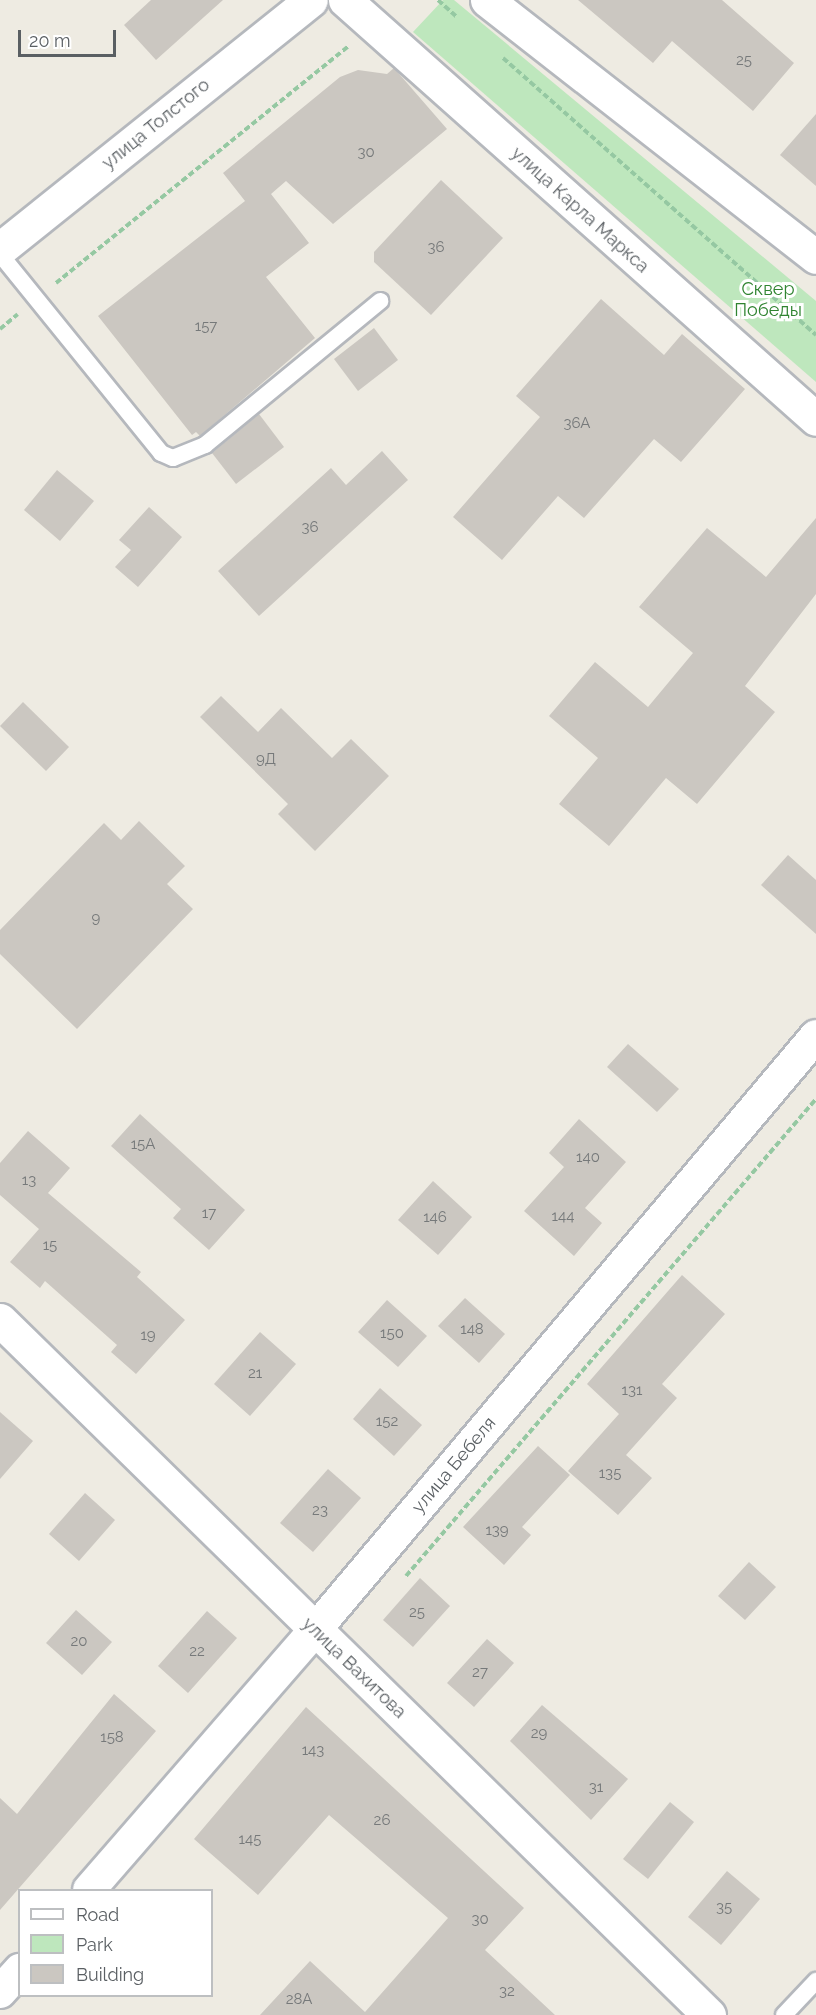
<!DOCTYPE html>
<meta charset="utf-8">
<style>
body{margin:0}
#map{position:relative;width:816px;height:2015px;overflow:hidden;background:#eeebe2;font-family:Raleway,sans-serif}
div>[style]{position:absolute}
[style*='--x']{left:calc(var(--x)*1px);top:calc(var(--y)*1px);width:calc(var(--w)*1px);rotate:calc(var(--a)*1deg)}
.green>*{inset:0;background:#bee7bd}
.building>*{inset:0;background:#cbc7c1}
.path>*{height:4px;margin-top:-2px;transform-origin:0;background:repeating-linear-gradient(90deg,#95c8a2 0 6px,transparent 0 9px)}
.roads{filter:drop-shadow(2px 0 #b5b8bd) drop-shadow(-2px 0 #b5b8bd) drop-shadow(0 2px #b5b8bd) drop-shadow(0 -2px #b5b8bd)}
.lane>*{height:16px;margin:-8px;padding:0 8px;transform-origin:8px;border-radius:8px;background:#fff}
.street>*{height:32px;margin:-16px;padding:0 16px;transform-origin:16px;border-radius:16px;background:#fff}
.secondary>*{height:33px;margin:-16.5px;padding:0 16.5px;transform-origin:16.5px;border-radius:16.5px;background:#fff}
span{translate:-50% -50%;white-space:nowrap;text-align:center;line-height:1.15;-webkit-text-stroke:6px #fff;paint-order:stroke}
.number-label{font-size:15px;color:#76797a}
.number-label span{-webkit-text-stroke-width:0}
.street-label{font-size:18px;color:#5a5f63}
.park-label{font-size:18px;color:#308431}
.legend{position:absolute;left:18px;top:1889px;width:195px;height:108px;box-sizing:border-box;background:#fff;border:2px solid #bdbfc1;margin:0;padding:8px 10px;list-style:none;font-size:18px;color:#5a5f63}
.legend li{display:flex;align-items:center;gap:12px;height:30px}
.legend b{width:30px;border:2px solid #bdbfc1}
.scale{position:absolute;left:18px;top:30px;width:98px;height:27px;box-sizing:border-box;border:3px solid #5a5f63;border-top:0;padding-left:8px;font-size:18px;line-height:21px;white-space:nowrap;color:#5a5f63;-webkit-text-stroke:4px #fff;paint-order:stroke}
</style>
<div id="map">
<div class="green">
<i style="clip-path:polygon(443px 0,454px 0,816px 301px,816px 382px,413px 32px)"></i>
</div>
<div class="building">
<i style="clip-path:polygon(151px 0,223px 0,156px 60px,124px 25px)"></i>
<i style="clip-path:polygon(578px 0,722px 0,794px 63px,753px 111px,672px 41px,653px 63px)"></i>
<i style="clip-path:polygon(394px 68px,447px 129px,333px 224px,286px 181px,271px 194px,309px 243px,266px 277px,315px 338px,200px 436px,196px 432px,192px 435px,98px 316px,245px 201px,223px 173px,340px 77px,358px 70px,387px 74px)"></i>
<i style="clip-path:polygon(816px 114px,816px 186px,780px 155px)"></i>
<i style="clip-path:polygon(441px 180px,503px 238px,431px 315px,374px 262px,374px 252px)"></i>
<i style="clip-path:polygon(601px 299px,664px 355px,682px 334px,745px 389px,681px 462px,654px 439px,584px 518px,558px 496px,502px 560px,453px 517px,540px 417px,516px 396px)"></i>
<i style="clip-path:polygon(374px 328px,398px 360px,358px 391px,334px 359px)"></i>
<i style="clip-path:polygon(259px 414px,284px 447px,236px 484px,212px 453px)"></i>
<i style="clip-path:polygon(382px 451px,408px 480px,259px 616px,218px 571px,331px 468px,346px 485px)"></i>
<i style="clip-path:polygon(57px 470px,94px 501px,60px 541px,24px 510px)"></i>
<i style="clip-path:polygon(149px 507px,182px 537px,138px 587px,115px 567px,131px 550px,119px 540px)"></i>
<i style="clip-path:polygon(816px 518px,816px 594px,745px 686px,775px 712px,697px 804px,666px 778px,609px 846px,559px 804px,598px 758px,549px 716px,595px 662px,648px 707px,693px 653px,639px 607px,707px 528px,766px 577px)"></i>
<i style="clip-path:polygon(221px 696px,258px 732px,281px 708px,332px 758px,351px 739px,389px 776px,315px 851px,278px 814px,288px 804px,200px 717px)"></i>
<i style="clip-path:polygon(23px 702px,69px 747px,46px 771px,0 726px)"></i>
<i style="clip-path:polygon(139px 821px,185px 866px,167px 884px,193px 909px,77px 1029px,0 954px,0 930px,104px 823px,121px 840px)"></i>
<i style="clip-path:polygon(788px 855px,816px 880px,816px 934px,761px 885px)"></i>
<i style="clip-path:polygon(628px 1044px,679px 1089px,657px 1112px,607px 1067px)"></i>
<i style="clip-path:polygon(140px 1114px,245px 1210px,209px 1250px,173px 1218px,181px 1209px,111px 1146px)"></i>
<i style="clip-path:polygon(579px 1119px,626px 1162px,585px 1208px,602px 1223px,574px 1256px,524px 1211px,564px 1167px,549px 1153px)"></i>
<i style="clip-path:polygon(28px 1131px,70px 1168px,48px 1193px,141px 1272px,137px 1277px,185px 1320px,136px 1374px,111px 1352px,117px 1345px,45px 1281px,40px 1288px,10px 1262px,39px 1229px,0 1195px,0 1163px)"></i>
<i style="clip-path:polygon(433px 1181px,472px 1217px,438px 1255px,398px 1220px)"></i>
<i style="clip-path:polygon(682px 1275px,725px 1314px,662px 1384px,677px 1398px,626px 1455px,652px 1478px,618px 1515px,568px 1471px,619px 1414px,587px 1384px)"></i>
<i style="clip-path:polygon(465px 1298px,505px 1334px,479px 1363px,438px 1326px)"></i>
<i style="clip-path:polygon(387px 1300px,427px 1336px,398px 1367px,358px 1332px)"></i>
<i style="clip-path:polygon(260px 1332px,296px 1364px,250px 1416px,214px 1384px)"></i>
<i style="clip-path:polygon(380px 1388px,422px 1425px,394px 1456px,353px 1419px)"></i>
<i style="clip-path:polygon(0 1412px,33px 1441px,0 1479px)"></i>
<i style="clip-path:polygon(538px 1446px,570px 1475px,522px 1527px,531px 1535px,504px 1565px,463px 1527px)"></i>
<i style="clip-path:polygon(328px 1469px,361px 1498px,313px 1552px,280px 1523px)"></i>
<i style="clip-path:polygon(85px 1493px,115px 1520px,79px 1561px,49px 1534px)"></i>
<i style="clip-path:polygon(749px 1562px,776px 1587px,745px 1620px,718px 1596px)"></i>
<i style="clip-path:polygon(420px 1578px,450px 1606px,413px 1647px,383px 1620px)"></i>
<i style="clip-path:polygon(76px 1610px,112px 1642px,82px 1675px,46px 1643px)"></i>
<i style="clip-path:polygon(207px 1611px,237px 1638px,188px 1693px,158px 1666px)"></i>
<i style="clip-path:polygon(487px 1639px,514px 1663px,474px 1707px,447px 1683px)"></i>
<i style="clip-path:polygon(114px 1694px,156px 1731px,0 1910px,0 1798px,17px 1814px)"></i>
<i style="clip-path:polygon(542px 1705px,628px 1779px,591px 1820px,510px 1741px)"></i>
<i style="clip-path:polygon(306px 1707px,524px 1908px,485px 1950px,555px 2015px,260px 2015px,310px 1961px,365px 2012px,448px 1918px,329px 1815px,258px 1895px,194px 1839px)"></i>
<i style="clip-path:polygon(670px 1802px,694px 1822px,648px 1879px,623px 1859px)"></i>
<i style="clip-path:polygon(727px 1871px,760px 1899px,721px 1945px,688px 1917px)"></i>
</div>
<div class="path">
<i style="--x:438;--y:0;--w:25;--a:42"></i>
<i style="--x:503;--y:58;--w:418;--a:41.5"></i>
<i style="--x:56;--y:283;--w:377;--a:-39"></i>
<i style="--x:0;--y:329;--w:23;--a:-40"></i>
<i style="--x:406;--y:1576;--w:629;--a:-49.32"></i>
</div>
<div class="roads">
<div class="lane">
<i style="--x:0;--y:254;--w:256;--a:51"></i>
<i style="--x:161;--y:453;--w:13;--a:23"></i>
<i style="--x:173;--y:458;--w:35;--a:-22"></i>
<i style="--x:205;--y:445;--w:227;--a:-39.4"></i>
<i style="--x:784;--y:2015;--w:47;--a:-46.7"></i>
</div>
<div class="street">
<i style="--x:89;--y:1890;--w:344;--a:-49"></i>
<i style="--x:315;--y:1630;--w:777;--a:-49.85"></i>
<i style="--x:0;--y:1992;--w:30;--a:-48"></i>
</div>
<div class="secondary">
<i style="--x:345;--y:0;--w:630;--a:41.66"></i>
<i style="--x:487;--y:0;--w:417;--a:38"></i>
<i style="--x:0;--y:249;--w:398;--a:-38.7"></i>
<i style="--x:0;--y:1320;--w:993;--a:44.43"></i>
</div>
</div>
<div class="number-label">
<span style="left:744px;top:61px">25</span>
<span style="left:366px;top:153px">30</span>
<span style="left:436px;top:248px">36</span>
<span style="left:206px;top:327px">157</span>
<span style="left:577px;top:424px">36А</span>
<span style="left:310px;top:528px">36</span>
<span style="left:266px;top:760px">9Д</span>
<span style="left:96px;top:919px">9</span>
<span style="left:143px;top:1145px">15А</span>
<span style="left:588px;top:1158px">140</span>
<span style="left:29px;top:1181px">13</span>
<span style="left:209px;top:1214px">17</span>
<span style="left:563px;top:1217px">144</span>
<span style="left:435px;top:1218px">146</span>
<span style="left:50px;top:1246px">15</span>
<span style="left:472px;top:1330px">148</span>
<span style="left:392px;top:1334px">150</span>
<span style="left:148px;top:1336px">19</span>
<span style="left:255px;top:1374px">21</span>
<span style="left:632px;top:1391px">131</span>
<span style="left:387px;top:1422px">152</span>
<span style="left:610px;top:1474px">135</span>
<span style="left:320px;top:1511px">23</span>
<span style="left:497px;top:1531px">139</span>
<span style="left:417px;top:1613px">25</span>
<span style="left:79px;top:1642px">20</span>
<span style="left:197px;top:1652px">22</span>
<span style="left:480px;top:1673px">27</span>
<span style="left:539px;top:1734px">29</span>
<span style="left:112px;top:1738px">158</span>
<span style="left:313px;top:1751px">143</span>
<span style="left:596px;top:1788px">31</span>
<span style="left:382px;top:1821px">26</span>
<span style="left:250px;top:1840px">145</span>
<span style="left:724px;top:1908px">35</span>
<span style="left:480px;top:1920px">30</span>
<span style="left:507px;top:1992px">32</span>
<span style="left:299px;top:2000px">28А</span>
</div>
<div class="street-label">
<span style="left:156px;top:124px;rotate:-39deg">улица Толстого</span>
<span style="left:580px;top:210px;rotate:42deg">улица Карла Маркса</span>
<span style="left:454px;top:1465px;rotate:-50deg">улица Бебеля</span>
<span style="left:354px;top:1668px;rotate:44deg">улица Вахитова</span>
</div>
<div class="park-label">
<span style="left:768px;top:300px">Сквер<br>Победы</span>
</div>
<ul class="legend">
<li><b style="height:8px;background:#fff"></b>Road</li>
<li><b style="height:16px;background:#bee7bd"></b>Park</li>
<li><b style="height:16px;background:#cbc7c1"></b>Building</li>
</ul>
<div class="scale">20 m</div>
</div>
